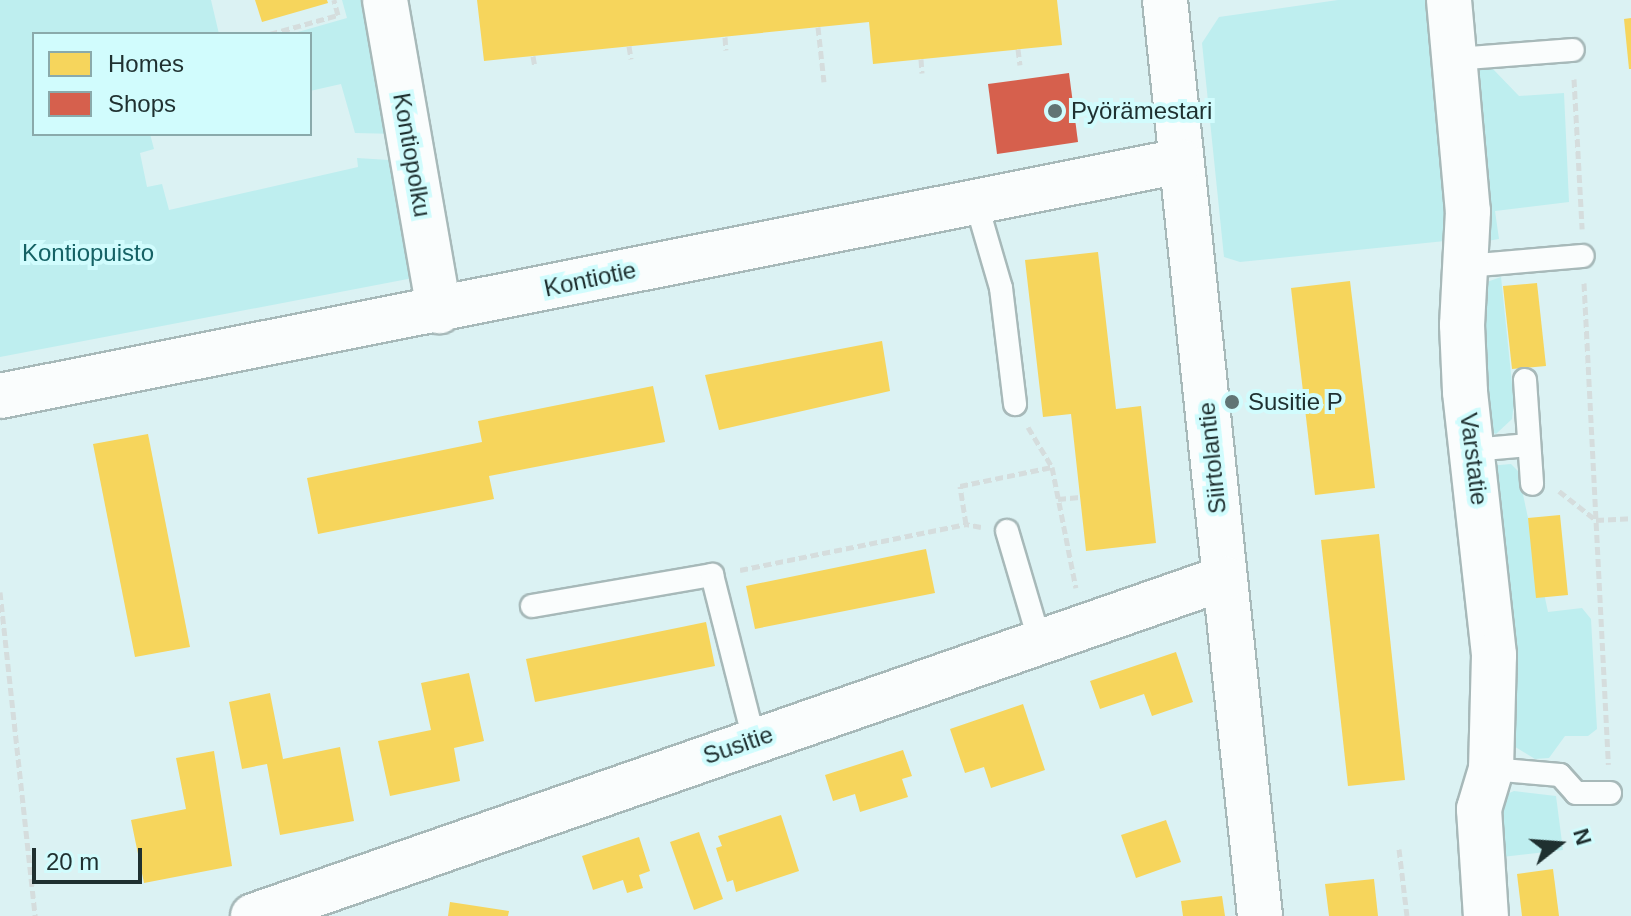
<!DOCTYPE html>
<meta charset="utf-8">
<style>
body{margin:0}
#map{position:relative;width:1631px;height:916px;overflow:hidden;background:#dbf2f3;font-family:Helvetica,sans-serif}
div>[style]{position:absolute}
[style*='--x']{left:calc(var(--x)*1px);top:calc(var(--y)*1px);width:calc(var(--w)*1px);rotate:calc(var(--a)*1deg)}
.green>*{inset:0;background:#beeeef}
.homes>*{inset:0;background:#f6d55c}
.shops>*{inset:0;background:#d6604d}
.path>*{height:5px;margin-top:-2.5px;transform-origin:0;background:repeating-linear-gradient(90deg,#d5dddd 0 8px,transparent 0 12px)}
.roads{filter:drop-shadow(2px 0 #a7b9b9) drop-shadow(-2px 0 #a7b9b9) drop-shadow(0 2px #a7b9b9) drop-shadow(0 -2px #a7b9b9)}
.lane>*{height:22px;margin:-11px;padding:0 11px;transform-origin:11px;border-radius:11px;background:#fafdfd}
.street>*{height:44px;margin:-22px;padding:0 22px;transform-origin:22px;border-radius:22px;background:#fafdfd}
.dots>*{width:22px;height:22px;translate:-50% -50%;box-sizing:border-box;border:4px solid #d1fcfd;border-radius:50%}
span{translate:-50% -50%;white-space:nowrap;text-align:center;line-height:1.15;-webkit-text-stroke:8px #d1fcfd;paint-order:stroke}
.poi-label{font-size:24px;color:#1f3030}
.left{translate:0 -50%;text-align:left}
.street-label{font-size:24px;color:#1f3030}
.park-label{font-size:24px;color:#156265}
.legend{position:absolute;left:32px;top:32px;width:280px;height:104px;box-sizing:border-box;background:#d1fcfd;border:2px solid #8aaaab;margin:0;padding:10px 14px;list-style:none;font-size:24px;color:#1f3030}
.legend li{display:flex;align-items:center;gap:16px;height:40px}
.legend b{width:40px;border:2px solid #8aaaab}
.north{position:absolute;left:1519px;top:804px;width:80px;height:80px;-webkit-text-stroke:6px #d1fcfd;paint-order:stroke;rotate:73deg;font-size:22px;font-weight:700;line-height:32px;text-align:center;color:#1f3030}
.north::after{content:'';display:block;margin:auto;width:28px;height:36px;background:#1f3030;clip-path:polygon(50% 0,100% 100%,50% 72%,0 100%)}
.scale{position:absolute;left:32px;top:848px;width:110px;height:36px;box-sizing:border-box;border:4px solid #1f3030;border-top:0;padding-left:10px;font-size:24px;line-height:28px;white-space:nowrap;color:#1f3030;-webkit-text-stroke:6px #d1fcfd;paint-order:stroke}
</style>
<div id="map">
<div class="green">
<i style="clip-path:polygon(0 0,211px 0,219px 34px,34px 34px,34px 134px,150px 134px,154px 149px,140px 153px,147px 187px,162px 184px,169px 210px,358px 167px,357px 158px,389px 160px,395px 168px,413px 278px,0 357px)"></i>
<i style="clip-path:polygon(342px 0,371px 0,398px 134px,355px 133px,341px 84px,310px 91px,310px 34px,291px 34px,347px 18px)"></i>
<i style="clip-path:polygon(1338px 0,1427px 0,1439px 10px,1459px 223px,1445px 241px,1240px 262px,1224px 257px,1202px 43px,1219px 17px)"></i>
<i style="clip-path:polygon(1492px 68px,1519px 96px,1564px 93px,1569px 202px,1495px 211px,1499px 239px,1487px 241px,1470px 71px)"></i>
<i style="clip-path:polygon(1501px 277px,1514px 403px,1512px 419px,1496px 434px,1487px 430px,1479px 405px,1484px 283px)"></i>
<i style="clip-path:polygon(1511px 464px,1518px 471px,1548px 612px,1582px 608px,1591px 619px,1597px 729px,1588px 736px,1565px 736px,1549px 758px,1535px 759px,1512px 745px,1488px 466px)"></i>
<i style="clip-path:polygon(1514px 791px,1556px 796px,1563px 850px,1493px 858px,1500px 797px)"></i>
</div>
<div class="homes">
<i style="clip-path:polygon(255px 0,327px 0,328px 3px,262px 22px)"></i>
<i style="clip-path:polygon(477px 0,1057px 0,1062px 45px,873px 64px,869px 22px,484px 61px)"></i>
<i style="clip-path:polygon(1631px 18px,1631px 69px,1629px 69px,1624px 19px)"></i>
<i style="clip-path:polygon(1098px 252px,1116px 409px,1141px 406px,1156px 543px,1086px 551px,1071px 414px,1043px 417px,1025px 260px)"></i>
<i style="clip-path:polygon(1350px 281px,1375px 488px,1315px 495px,1291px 288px)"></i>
<i style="clip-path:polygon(1537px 283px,1546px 366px,1512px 369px,1503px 286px)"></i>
<i style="clip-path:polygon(882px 341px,890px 391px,719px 430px,705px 375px)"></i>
<i style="clip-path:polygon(653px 386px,665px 442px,489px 476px,494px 499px,318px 534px,307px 478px,482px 442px,478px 421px)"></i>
<i style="clip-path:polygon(148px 434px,190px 647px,135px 657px,93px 444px)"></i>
<i style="clip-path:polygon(1560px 515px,1568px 595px,1536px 598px,1528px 518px)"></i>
<i style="clip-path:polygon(1379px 534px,1405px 780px,1348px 786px,1321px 540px)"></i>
<i style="clip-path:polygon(926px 549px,935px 593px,755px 629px,746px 586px)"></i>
<i style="clip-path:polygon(706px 622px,715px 666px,535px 702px,526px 659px)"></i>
<i style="clip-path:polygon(1176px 652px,1193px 702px,1152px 716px,1144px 694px,1100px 709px,1090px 681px)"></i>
<i style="clip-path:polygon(469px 673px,484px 741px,454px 748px,460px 781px,390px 796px,378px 741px,431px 730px,421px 683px)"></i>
<i style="clip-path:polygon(270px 693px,283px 759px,340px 747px,354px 821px,280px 835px,267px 764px,242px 769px,229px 702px)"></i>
<i style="clip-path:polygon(1023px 704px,1045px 770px,991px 788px,984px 767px,965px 773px,950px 729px)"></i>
<i style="clip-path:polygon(903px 750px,912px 776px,902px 779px,908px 797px,860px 812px,855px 794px,833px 801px,825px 775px)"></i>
<i style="clip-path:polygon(214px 751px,232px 866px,144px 883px,131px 820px,186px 809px,176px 758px)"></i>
<i style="clip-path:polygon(781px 815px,799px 871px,736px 892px,733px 880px,727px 882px,716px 848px,722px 846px,718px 836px)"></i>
<i style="clip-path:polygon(1166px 820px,1181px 862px,1136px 878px,1121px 835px)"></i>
<i style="clip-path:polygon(699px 832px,723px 899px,694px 910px,670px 842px)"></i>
<i style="clip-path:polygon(639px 837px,650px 871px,639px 875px,643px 888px,627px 893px,623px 880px,593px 890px,582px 856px)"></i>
<i style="clip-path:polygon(1553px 869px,1559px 916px,1522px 916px,1517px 874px)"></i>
<i style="clip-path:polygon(1374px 879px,1378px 916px,1329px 916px,1325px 884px)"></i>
<i style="clip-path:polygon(1222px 896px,1225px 916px,1183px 916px,1181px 901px)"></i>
<i style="clip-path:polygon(450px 902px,509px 911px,508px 916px,448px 916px)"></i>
</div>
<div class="shops">
<i style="clip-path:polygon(1069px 73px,1078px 142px,997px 154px,988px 84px)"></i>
</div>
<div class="path">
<i style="--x:818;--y:27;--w:55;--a:83.8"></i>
<i style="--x:270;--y:34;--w:71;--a:-15.6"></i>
<i style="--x:338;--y:15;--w:16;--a:-105"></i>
<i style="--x:725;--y:37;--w:13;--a:86"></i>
<i style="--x:629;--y:46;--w:13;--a:81"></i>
<i style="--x:1018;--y:49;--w:16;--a:83"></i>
<i style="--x:533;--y:56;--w:11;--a:80"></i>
<i style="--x:921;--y:59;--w:14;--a:86"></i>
<i style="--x:1574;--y:79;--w:150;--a:86.9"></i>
<i style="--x:1584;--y:283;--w:482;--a:87.1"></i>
<i style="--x:1028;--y:427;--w:47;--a:59"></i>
<i style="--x:1052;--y:467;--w:123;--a:78.8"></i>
<i style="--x:1559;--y:491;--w:47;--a:38.1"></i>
<i style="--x:1596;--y:520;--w:35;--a:-3"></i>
<i style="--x:1058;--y:499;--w:22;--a:-5"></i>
<i style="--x:981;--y:527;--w:15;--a:-169"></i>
<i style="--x:966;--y:524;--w:38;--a:-99"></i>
<i style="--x:960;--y:486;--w:94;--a:-11.7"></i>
<i style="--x:740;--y:570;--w:231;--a:-11.5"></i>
<i style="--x:0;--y:592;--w:326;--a:83.8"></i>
<i style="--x:1399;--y:849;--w:67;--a:83.2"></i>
</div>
<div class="roads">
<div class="lane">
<i style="--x:1455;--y:59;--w:118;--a:-4.4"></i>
<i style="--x:975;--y:199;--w:93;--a:73.7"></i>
<i style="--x:1001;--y:288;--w:117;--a:83.1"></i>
<i style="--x:1466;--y:266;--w:117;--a:-4.9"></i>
<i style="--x:1525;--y:380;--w:104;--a:86.1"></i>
<i style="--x:1472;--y:450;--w:57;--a:-5"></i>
<i style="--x:1007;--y:531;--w:113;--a:73.5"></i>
<i style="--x:532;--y:606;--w:183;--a:-9.8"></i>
<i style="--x:712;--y:575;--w:170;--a:75.7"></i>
<i style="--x:1491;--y:769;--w:69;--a:5"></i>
<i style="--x:1560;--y:775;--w:24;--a:48"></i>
<i style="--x:1576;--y:793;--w:34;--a:0"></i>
</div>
<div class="street">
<i style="--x:385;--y:0;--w:316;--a:80.1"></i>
<i style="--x:1165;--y:0;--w:921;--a:84.08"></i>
<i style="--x:1449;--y:0;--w:212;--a:84.9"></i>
<i style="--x:1468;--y:211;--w:114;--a:93"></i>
<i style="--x:1462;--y:325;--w:67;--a:87.4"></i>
<i style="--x:1465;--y:392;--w:265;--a:83.7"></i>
<i style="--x:1494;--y:655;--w:114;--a:91.5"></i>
<i style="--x:1491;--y:769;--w:42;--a:106.7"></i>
<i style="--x:1479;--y:809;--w:107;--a:86.3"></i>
<i style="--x:0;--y:396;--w:1203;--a:-11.26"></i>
<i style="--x:253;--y:916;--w:1028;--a:-19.19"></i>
</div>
</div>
<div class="dots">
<i style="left:1055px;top:111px;background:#617474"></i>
<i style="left:1232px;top:402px;background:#617474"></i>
</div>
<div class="poi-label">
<span class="left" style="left:1071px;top:111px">Pyörämestari</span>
<span class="left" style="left:1248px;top:402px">Susitie P</span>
</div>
<div class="street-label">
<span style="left:412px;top:155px;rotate:80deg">Kontiopolku</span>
<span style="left:590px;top:279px;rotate:-12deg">Kontiotie</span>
<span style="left:1212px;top:458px;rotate:-96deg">Siirtolantie</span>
<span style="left:1474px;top:459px;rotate:83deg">Varstatie</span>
<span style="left:738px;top:745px;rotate:-19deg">Susitie</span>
</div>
<div class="park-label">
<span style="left:88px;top:253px">Kontiopuisto</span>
</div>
<ul class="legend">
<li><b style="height:22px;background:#f6d55c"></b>Homes</li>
<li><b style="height:22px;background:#d6604d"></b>Shops</li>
</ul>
<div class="north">N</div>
<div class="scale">20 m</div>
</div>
